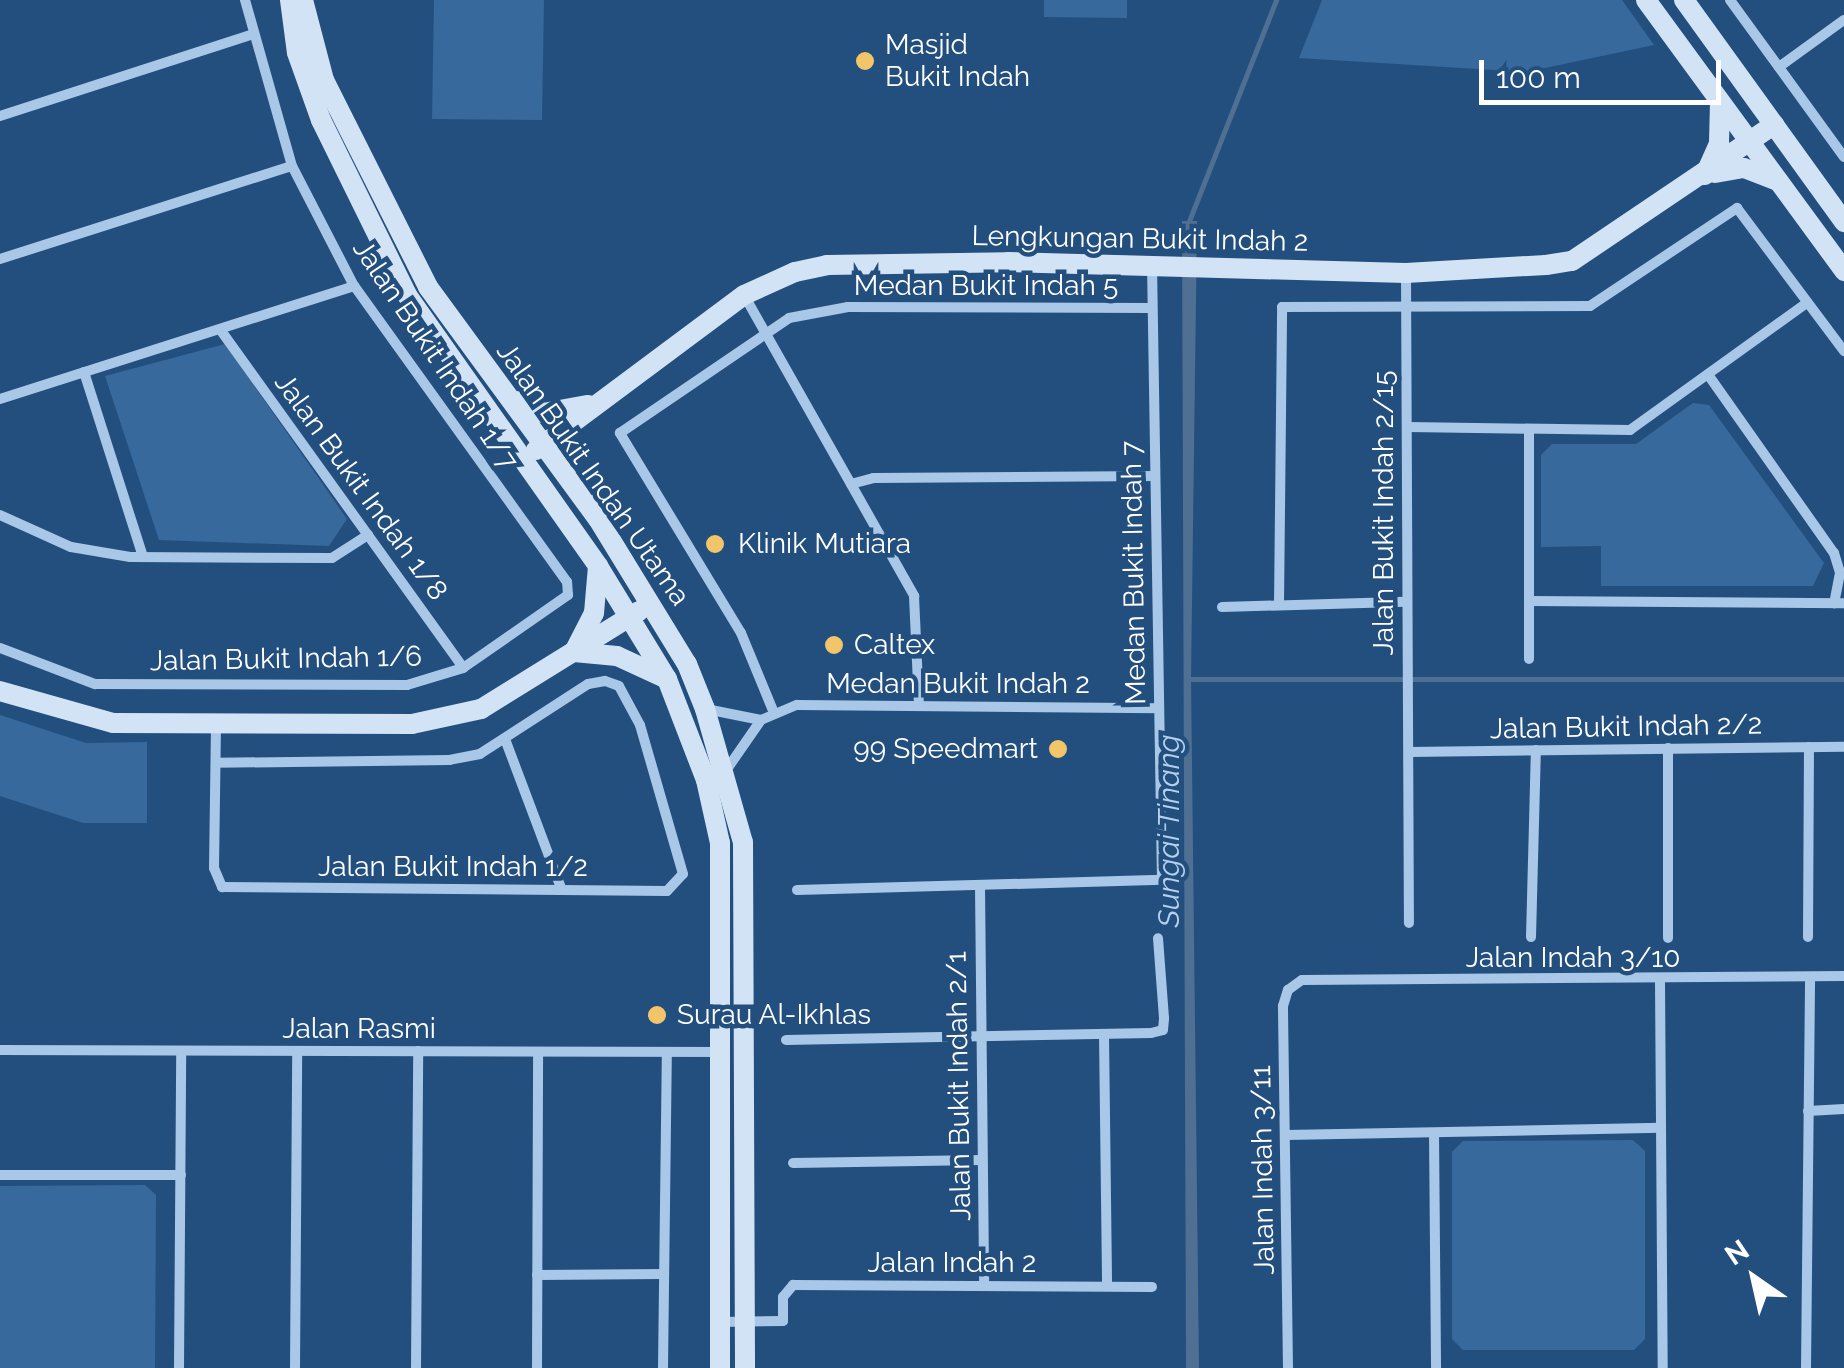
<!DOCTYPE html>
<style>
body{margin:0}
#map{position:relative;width:1844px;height:1368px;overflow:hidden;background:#234f7f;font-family:Raleway,sans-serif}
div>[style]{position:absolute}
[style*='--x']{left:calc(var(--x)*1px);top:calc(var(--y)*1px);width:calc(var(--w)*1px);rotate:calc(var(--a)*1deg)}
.green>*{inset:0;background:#37699d}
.water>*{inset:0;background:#507093}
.stream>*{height:5px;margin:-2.5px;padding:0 2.5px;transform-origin:2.5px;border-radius:2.5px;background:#507093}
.street>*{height:10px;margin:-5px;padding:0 5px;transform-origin:5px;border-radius:5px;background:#a9c7e7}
.secondary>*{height:20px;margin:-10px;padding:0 10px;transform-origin:10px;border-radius:10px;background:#d3e3f6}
.dots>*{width:28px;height:28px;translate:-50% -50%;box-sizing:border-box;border:5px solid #234f7f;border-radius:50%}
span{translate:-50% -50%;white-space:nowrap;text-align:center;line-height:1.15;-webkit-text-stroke:9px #234f7f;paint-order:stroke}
.poi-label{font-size:28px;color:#fff}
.left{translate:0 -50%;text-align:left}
.right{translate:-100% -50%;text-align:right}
.street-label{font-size:28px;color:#fff}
.water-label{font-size:30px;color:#b4d1ee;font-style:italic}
.north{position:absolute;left:1704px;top:1228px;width:100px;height:100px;-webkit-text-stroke:8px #234f7f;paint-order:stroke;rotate:326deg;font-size:28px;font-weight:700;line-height:40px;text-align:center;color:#fff}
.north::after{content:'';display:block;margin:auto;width:35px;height:45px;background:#fff;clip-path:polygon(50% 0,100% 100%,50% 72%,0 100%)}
.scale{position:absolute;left:1479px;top:60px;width:242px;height:45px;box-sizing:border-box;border:5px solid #fff;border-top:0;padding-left:12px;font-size:30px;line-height:35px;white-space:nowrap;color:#fff;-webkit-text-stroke:8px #234f7f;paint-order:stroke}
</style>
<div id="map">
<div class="green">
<i style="clip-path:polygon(434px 0,544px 0,542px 120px,432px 119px)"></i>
<i style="clip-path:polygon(1044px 0,1127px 0,1127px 18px,1044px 17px)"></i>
<i style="clip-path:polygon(1322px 0,1622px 0,1654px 45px,1526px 72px,1299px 58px)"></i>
<i style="clip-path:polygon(225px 344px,347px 519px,329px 546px,159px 540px,105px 376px)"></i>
<i style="clip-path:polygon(1693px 403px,1709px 405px,1824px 563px,1813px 586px,1601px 586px,1601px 546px,1541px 547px,1541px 455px,1552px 444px,1636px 444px)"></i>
<i style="clip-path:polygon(0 715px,86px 743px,147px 742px,147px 823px,83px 823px,0 796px)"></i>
<i style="clip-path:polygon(1633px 1140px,1645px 1151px,1645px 1339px,1634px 1350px,1463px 1350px,1452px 1339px,1452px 1152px,1463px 1141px)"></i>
<i style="clip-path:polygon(145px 1185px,156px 1195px,155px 1368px,0 1368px,0 1186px)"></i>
</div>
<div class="water">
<i style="clip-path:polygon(1182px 221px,1197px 221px,1191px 679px,1199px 1368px,1186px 1368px)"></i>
</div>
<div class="stream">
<i style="--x:1189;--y:221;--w:238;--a:-68.5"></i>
<i style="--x:1191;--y:679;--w:653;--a:0"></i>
</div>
<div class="street">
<i style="--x:1730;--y:0;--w:194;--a:54"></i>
<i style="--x:1779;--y:67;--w:80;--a:-35.9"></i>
<i style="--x:0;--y:116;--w:264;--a:-17.9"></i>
<i style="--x:0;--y:259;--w:306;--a:-17.7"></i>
<i style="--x:1406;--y:274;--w:649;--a:89.74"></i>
<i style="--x:744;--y:295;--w:346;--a:60.5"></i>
<i style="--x:914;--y:596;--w:110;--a:87.4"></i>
<i style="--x:222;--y:332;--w:413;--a:54.3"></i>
<i style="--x:84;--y:372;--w:194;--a:72.3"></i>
<i style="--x:1709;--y:376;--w:217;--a:54.8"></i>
<i style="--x:1834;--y:553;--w:21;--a:73"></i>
<i style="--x:1840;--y:573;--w:31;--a:101"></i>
<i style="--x:0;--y:399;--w:372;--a:-17.7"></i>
<i style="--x:1408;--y:427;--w:222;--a:0.8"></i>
<i style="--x:1630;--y:430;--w:218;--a:-35.7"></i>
<i style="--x:1529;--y:432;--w:227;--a:90"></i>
<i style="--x:851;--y:484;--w:23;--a:-15"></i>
<i style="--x:873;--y:478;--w:282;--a:-0.4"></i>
<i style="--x:0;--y:515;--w:78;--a:24.3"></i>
<i style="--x:71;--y:547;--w:60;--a:9.6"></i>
<i style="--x:130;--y:557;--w:202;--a:0.3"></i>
<i style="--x:332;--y:558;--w:43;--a:-32.6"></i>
<i style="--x:1529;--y:601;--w:315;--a:0.4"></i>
<i style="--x:1279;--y:605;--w:298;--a:-89.4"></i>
<i style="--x:1282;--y:307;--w:308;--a:-0.2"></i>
<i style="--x:1590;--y:306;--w:177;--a:-33.7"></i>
<i style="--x:1737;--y:208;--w:179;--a:53.2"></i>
<i style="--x:1222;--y:607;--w:184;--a:-1.6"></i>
<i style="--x:0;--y:648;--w:102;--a:20.8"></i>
<i style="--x:95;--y:684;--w:312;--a:0.2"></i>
<i style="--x:407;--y:685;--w:59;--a:-16.9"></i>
<i style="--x:463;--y:668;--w:128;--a:-34.8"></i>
<i style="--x:568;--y:595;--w:13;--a:-94"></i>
<i style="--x:567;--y:582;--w:365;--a:-125.7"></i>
<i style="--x:354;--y:286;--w:135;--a:-117.3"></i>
<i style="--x:292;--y:166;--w:173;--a:-105.8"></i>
<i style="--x:706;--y:709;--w:56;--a:11.3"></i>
<i style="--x:774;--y:713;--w:87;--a:-112.4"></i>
<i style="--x:741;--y:633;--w:234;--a:-121.2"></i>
<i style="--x:620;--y:433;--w:204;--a:-34.2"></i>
<i style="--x:789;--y:318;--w:60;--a:-10.6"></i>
<i style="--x:848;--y:307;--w:304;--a:0.2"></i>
<i style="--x:216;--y:725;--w:143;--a:90.8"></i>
<i style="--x:214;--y:868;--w:21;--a:67"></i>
<i style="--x:222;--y:887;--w:445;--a:0.5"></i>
<i style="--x:667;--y:891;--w:23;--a:-47"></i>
<i style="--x:683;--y:874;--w:155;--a:-106.1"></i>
<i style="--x:640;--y:725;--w:44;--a:-118.3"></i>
<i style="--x:619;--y:686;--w:15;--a:-160"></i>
<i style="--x:605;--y:681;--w:17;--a:170"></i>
<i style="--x:588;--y:684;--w:129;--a:147.1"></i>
<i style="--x:480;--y:754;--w:31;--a:169"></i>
<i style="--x:450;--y:760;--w:234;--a:179.3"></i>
<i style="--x:505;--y:739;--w:159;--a:69.4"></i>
<i style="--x:1409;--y:752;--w:435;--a:-0.7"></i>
<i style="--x:725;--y:772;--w:63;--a:-55.3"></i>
<i style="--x:761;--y:720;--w:39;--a:-23"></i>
<i style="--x:797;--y:705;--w:362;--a:0.5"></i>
<i style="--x:980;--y:887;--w:398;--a:89.4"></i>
<i style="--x:797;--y:890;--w:365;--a:-1.6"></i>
<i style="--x:1162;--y:880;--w:613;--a:-90.93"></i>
<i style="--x:1531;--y:937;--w:187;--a:-88.5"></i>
<i style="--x:1808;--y:937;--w:190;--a:-89.7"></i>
<i style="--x:1668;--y:938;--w:190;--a:-90"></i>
<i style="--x:1660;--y:981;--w:387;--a:89.6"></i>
<i style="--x:1104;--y:1034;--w:250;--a:89.3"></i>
<i style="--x:786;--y:1040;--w:365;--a:-1.1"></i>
<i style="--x:1151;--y:1033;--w:12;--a:-14"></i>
<i style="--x:1163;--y:1030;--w:12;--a:-85"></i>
<i style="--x:1164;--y:1018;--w:80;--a:-94.3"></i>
<i style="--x:0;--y:1050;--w:724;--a:0.16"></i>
<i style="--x:1808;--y:1111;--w:36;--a:-3"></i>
<i style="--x:1434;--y:1133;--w:235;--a:89.5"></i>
<i style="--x:1286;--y:1135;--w:375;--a:-1.1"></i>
<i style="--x:793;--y:1163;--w:189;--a:-0.9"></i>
<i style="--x:0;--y:1175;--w:181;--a:0"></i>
<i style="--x:537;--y:1275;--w:127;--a:-0.5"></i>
<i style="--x:720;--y:1322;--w:63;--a:-0.9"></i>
<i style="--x:783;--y:1321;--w:24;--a:-90"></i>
<i style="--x:783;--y:1297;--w:16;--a:-50"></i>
<i style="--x:793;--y:1285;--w:359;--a:0.3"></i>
<i style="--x:179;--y:1368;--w:317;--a:-89.6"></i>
<i style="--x:295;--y:1368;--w:317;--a:-89.6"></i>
<i style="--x:416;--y:1368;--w:317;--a:-89.6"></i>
<i style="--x:537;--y:1368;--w:316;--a:-89.8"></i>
<i style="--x:663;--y:1368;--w:316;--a:-89.3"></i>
<i style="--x:1288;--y:1368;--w:362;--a:-90.8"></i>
<i style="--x:1283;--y:1006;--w:17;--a:-73"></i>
<i style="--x:1288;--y:990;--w:17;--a:-36"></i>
<i style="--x:1302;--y:980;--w:542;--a:-0.42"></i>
<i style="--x:1806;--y:1368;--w:391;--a:-89.4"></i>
</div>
<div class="secondary">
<i style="--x:290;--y:0;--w:53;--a:82.5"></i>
<i style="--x:297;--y:53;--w:71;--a:70.3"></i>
<i style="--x:321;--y:120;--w:195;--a:63.8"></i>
<i style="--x:407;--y:295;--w:332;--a:54.8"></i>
<i style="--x:598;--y:566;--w:132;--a:58.6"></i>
<i style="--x:667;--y:679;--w:108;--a:68.9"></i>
<i style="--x:706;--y:780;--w:65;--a:77.5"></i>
<i style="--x:720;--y:843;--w:525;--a:90"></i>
<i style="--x:303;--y:0;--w:83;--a:75.3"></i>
<i style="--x:324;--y:80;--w:232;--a:63.3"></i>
<i style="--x:428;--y:287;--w:288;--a:53.8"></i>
<i style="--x:598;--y:519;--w:170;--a:58.5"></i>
<i style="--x:687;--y:664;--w:48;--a:68.2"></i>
<i style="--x:705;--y:709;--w:138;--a:74.1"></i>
<i style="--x:743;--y:842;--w:526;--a:89.78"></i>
<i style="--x:1646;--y:0;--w:336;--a:53.8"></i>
<i style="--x:1684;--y:0;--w:274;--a:54.2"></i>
<i style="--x:1715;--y:173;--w:29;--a:-10"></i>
<i style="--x:1744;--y:168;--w:36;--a:21"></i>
<i style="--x:1705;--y:175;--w:35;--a:-66"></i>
<i style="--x:1719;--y:143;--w:41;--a:-88.6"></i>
<i style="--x:516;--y:401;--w:30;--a:24"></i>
<i style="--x:543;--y:413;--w:46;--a:-10.1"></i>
<i style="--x:536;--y:450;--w:259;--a:-36.7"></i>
<i style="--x:744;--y:295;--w:56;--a:-24.3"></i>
<i style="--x:795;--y:272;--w:33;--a:-12"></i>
<i style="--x:827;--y:265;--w:181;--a:-0.9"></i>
<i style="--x:1008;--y:262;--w:398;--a:1.6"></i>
<i style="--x:1406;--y:273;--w:140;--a:-3.3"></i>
<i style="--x:1546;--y:265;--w:26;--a:-9"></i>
<i style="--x:1572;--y:261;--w:244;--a:-34"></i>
<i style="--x:575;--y:650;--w:42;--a:-62.8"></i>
<i style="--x:594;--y:613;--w:47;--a:-85.1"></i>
<i style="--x:574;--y:652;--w:43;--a:5.3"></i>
<i style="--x:617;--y:656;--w:55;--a:24.7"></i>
<i style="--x:0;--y:691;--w:117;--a:15.8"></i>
<i style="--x:113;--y:723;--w:299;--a:0.2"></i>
<i style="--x:412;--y:724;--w:71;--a:-12.3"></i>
<i style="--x:481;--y:709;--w:186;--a:-31.8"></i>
</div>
<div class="dots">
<i style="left:865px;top:61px;background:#f2c56b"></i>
<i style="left:715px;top:544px;background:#f2c56b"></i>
<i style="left:834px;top:645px;background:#f2c56b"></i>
<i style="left:1058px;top:749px;background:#f2c56b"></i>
<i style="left:657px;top:1015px;background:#f2c56b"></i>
</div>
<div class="poi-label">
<span class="left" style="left:885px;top:61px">Masjid<br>Bukit Indah</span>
<span class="left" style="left:738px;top:544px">Klinik Mutiara</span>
<span class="left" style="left:854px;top:645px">Caltex</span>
<span class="right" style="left:1038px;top:749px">99 Speedmart</span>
<span class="left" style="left:677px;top:1015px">Surau Al-Ikhlas</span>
</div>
<div class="street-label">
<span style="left:1140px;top:239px;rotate:1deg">Lengkungan Bukit Indah 2</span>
<span style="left:986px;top:286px">Medan Bukit Indah 5</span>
<span style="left:435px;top:355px;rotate:56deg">Jalan Bukit Indah 1/7</span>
<span style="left:593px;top:474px;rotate:55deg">Jalan Bukit Indah Utama</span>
<span style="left:361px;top:487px;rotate:54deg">Jalan Bukit Indah 1/8</span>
<span style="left:1384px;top:513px;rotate:-90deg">Jalan Bukit Indah 2/15</span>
<span style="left:1134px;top:573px;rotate:-91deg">Medan Bukit Indah 7</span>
<span style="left:286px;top:659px;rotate:-1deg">Jalan Bukit Indah 1/6</span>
<span style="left:958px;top:684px">Medan Bukit Indah 2</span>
<span style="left:1626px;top:727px;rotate:-1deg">Jalan Bukit Indah 2/2</span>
<span style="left:453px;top:867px">Jalan Bukit Indah 1/2</span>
<span style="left:1573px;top:958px">Jalan Indah 3/10</span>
<span style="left:359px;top:1029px">Jalan Rasmi</span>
<span style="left:959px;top:1086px;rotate:-91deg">Jalan Bukit Indah 2/1</span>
<span style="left:1263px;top:1170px;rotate:-91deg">Jalan Indah 3/11</span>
<span style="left:952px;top:1263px">Jalan Indah 2</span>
</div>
<div class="water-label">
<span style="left:1169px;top:831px;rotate:-90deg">Sungai Tinang</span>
</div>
<div class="north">N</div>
<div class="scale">100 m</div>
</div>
